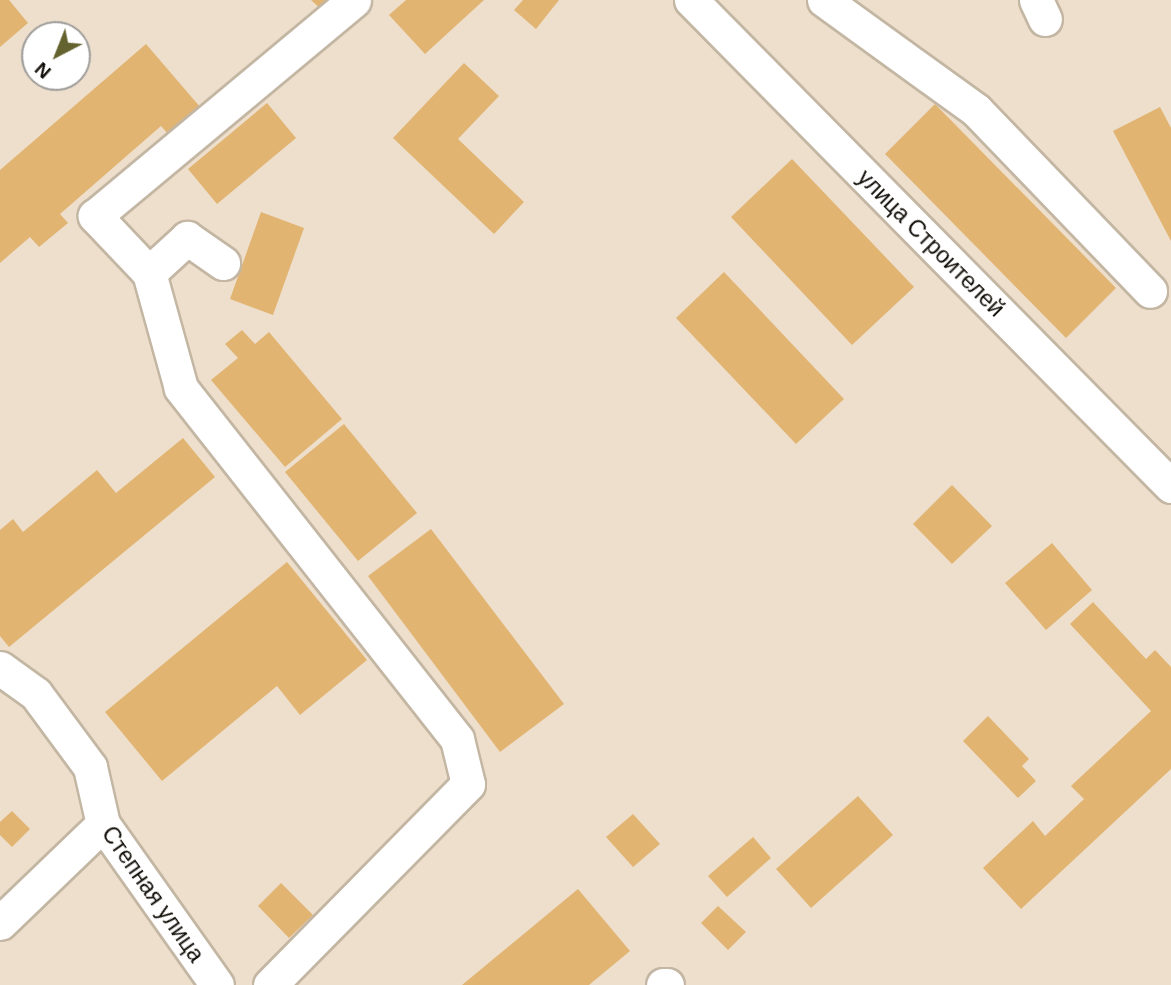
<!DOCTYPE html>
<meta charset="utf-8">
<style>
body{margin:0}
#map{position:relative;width:1171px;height:985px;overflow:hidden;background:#eddfcc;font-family:Helvetica,sans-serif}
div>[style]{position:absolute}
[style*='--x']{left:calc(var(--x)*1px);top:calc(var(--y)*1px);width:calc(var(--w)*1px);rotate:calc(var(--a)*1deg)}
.building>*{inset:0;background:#e2b472}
.roads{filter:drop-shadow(2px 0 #c3b6a3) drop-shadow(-2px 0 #c3b6a3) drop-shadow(0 2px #c3b6a3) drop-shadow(0 -2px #c3b6a3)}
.minor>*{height:33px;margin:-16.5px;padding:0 16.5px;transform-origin:16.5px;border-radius:16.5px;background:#fff}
span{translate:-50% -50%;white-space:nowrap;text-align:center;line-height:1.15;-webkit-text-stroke:5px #fff;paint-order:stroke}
.street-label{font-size:23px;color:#0f0b05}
.north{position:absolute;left:21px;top:21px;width:70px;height:70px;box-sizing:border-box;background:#fff;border:2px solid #9f9d9b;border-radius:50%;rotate:222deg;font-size:19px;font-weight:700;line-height:28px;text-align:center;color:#0f0b05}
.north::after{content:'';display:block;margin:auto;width:24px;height:32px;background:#64622e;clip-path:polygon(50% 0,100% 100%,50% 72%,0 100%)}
</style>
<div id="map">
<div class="building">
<i style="clip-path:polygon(0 0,9px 0,28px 23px,0 47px)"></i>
<i style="clip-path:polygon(311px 0,335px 0,324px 12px)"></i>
<i style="clip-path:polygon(406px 0,484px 0,425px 54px,389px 15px)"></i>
<i style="clip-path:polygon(523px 0,559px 0,536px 29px,514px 10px)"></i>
<i style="clip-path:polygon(146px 44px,201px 108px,169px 135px,161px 126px,60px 214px,68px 223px,39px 247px,30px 237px,0 263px,0 170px)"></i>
<i style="clip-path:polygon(464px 63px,499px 96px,458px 139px,524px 202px,494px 234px,393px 138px)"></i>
<i style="clip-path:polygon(267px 103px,296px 138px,217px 204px,188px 169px)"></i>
<i style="clip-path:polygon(935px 104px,1116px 288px,1066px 338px,885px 154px)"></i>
<i style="clip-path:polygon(1160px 107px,1171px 128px,1171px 241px,1113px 131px)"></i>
<i style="clip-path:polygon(792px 159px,914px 287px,852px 345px,731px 217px)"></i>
<i style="clip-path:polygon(261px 212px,304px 228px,273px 315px,230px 299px)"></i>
<i style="clip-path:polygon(724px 272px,844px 399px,796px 444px,676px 318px)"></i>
<i style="clip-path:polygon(242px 330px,255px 344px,269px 332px,342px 419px,285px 467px,211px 380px,238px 358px,225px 344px)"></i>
<i style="clip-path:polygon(344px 424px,417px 513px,358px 561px,285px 472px)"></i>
<i style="clip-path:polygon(183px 438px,215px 477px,9px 647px,0 636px,0 530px,13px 519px,23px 532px,97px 470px,116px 493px)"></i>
<i style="clip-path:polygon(952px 485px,992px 526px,952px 564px,913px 524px)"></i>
<i style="clip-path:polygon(431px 529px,564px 704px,500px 752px,368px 576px)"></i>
<i style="clip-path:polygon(1052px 543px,1092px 590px,1046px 630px,1005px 583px)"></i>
<i style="clip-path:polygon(287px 562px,367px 660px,300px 715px,277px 686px,162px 781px,105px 712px)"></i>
<i style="clip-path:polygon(1093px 602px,1146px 659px,1155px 650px,1171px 667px,1171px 769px,1021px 909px,983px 868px,1033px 821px,1045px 836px,1084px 799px,1071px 786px,1151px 711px,1070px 624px)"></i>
<i style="clip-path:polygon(988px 716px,1029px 759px,1022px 766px,1036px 781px,1018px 798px,963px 741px)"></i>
<i style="clip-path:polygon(858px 796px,893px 835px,811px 908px,776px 869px)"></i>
<i style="clip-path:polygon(12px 811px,30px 829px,12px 847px,0 835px,0 822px)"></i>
<i style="clip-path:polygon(633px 814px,660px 844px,633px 867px,606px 837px)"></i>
<i style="clip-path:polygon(753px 837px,771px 858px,727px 897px,708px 876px)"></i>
<i style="clip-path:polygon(281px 883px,313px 915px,289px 938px,258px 906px)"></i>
<i style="clip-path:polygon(578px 889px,630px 951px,589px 985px,462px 985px)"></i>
<i style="clip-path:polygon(718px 906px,746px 932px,728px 950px,701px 923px)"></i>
</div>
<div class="roads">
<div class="minor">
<i style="--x:691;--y:0;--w:683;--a:45.36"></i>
<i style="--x:824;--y:0;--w:188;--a:35.9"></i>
<i style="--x:976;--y:110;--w:251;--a:46.1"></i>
<i style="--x:1036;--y:0;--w:21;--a:65"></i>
<i style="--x:149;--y:273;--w:52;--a:-42.6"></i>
<i style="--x:187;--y:238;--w:44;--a:34.8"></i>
<i style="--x:0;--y:668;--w:44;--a:35.8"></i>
<i style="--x:36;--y:694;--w:91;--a:53.5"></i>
<i style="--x:90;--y:767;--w:58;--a:77.2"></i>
<i style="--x:103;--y:824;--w:197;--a:54.7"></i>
<i style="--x:0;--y:923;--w:143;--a:-43.9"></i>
<i style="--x:270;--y:985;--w:282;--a:-45.4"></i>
<i style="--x:468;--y:784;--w:46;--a:-103.7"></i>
<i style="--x:457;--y:739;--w:447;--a:-128.2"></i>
<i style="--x:181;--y:388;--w:119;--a:-105.5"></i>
<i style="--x:149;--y:273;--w:79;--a:-133.5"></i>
<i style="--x:95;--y:216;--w:337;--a:-39.8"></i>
<i style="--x:663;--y:985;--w:4;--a:0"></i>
</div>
</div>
<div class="street-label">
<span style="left:931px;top:243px;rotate:45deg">улица Строителей</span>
<span style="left:153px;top:894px;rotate:55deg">Степная улица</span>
</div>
<div class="north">N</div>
</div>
